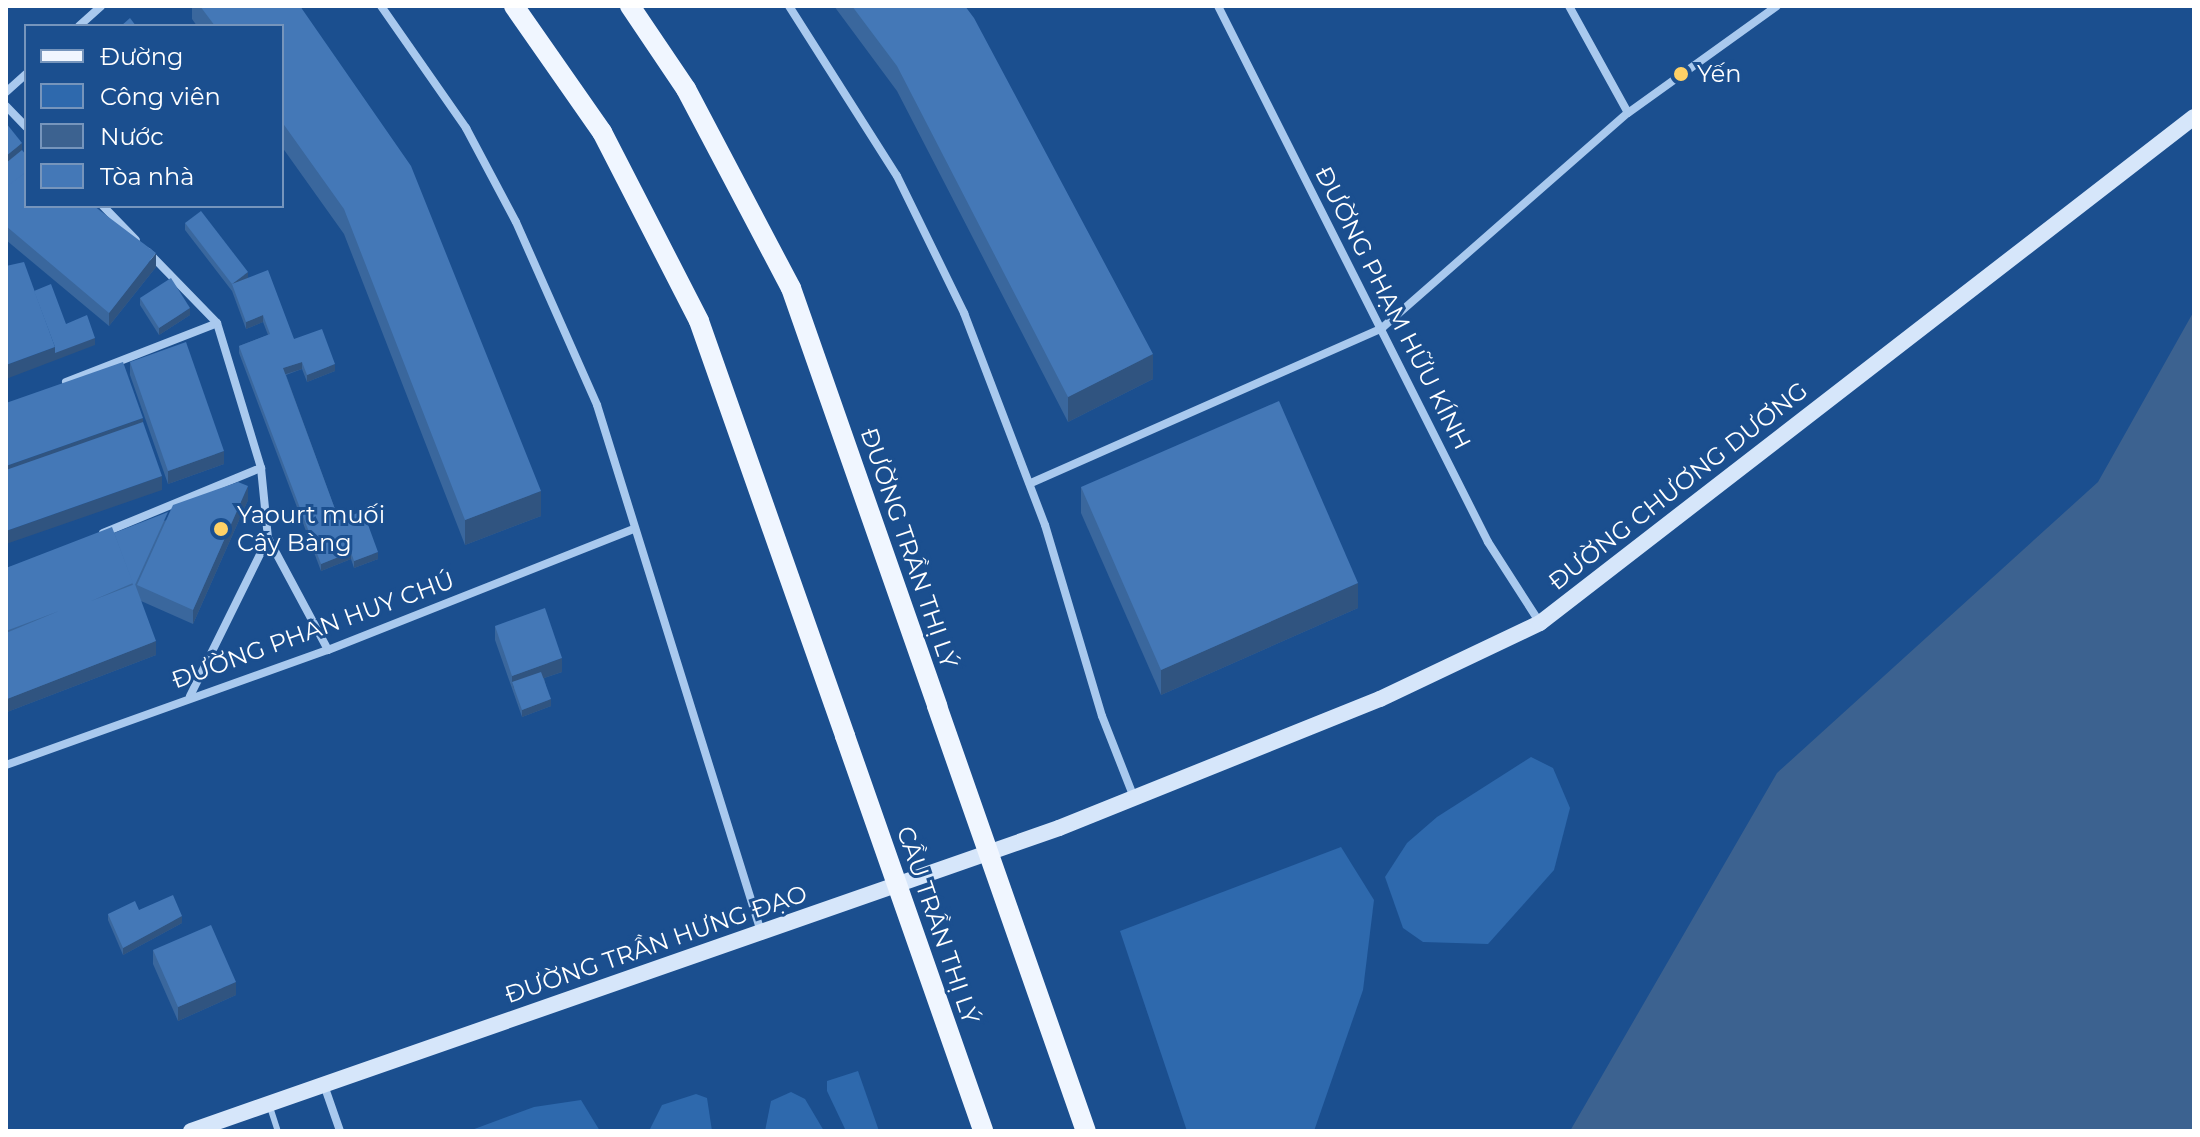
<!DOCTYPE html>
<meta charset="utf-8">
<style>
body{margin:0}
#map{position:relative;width:2200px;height:1137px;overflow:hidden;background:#1b4f8f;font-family:Montserrat,sans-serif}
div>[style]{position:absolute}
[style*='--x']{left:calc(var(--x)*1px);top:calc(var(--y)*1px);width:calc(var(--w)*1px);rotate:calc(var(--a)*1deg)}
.green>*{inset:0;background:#2e69ad}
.water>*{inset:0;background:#3c6290}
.service>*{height:6px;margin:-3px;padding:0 3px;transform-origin:3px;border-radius:3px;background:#a9c9ee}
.minor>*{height:8px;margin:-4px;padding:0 4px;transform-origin:4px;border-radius:4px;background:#a9c9ee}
.secondary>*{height:16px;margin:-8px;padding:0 8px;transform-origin:8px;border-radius:8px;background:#d6e6fa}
.primary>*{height:20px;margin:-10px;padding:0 10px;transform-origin:10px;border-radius:10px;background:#f0f6ff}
.primary-bridge>*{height:20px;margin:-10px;padding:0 10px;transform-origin:10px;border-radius:10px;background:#f0f6ff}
.wall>*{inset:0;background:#3a679d}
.shaded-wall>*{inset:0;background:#305480}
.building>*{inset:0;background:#4478b7}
.dots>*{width:22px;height:22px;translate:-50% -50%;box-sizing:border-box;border:4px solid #1b4f8f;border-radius:50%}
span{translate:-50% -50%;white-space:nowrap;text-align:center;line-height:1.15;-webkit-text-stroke:6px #1b4f8f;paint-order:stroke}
.poi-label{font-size:24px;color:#fff}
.left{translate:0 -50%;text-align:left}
.street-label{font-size:24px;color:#fff}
.frame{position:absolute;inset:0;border:8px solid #fff;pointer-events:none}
.legend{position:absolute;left:24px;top:24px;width:260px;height:184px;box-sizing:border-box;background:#1b4f8f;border:2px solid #7695bc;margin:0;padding:10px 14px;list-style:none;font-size:24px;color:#fff}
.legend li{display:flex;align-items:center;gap:16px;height:40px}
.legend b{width:40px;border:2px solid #7695bc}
</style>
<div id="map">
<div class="green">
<i style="clip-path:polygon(1531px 757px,1553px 768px,1570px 808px,1554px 870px,1488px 944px,1423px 942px,1403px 928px,1385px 877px,1407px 843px,1437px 817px)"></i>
<i style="clip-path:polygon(1341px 847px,1374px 900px,1363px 990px,1314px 1131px,1187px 1131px,1120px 931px)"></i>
<i style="clip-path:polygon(858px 1071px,879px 1131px,846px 1131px,827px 1091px,827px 1081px)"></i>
<i style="clip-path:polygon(791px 1092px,805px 1099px,824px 1131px,765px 1131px,771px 1101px)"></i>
<i style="clip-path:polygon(696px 1094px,707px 1098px,712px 1131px,649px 1131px,662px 1105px)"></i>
<i style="clip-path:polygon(581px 1100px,600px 1131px,469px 1131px,534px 1107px)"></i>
</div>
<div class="water">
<i style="clip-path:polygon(2194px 311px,2194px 1131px,1570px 1131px,1777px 773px,2098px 482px)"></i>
</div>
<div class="service">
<i style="--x:269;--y:1104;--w:28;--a:72"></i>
</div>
<div class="minor">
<i style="--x:381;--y:6;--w:149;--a:55.1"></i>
<i style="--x:466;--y:128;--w:106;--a:62"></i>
<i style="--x:516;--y:222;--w:200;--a:66.1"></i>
<i style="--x:597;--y:405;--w:552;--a:72.71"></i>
<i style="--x:789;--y:6;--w:201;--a:57.6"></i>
<i style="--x:897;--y:176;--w:153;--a:63.9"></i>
<i style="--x:964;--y:313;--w:227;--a:69.1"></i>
<i style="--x:1045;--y:525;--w:199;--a:73.4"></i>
<i style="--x:1102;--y:716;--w:85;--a:68.6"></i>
<i style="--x:1218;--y:6;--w:600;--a:63.26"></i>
<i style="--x:1488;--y:542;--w:96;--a:57.3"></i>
<i style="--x:1569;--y:6;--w:122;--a:61.1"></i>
<i style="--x:79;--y:26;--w:30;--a:-42"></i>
<i style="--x:6;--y:92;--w:27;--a:-42"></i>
<i style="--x:6;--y:106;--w:29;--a:46"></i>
<i style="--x:103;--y:206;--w:47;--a:45.9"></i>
<i style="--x:148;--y:252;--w:99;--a:45.8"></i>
<i style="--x:217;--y:323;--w:152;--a:73.1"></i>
<i style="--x:261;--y:468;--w:70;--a:84.3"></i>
<i style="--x:268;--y:538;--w:127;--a:61.8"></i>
<i style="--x:66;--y:382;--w:162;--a:-21.3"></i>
<i style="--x:1031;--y:483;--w:384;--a:-23.8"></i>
<i style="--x:1382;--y:328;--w:327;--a:-41.2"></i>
<i style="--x:1628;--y:113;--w:183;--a:-35.7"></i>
<i style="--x:103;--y:533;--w:171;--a:-22.4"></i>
<i style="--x:190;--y:696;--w:176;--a:-63.7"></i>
<i style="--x:6;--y:765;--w:342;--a:-19.7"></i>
<i style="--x:328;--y:650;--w:328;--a:-21.6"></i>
<i style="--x:324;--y:1085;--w:49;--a:70.8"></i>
</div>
<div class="secondary">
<i style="--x:191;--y:1131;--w:919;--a:-19.24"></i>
<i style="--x:1059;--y:828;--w:346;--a:-21.9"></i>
<i style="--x:1380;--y:699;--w:177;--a:-25.4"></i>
<i style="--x:1540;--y:623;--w:827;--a:-37.73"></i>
</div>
<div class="primary">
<i style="--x:514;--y:6;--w:154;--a:55.1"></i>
<i style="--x:602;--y:132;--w:212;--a:62.8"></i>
<i style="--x:699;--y:321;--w:440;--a:70.6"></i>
<i style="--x:630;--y:6;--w:100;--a:56"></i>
<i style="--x:686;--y:89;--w:225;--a:62.2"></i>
<i style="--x:791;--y:288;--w:443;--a:70.7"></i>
</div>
<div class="primary-bridge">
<i style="--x:937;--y:706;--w:450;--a:70.7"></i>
<i style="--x:845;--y:736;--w:418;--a:70.7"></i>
</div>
<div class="wall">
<i style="clip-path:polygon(192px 6px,300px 6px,541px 516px,465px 545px,344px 234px,282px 147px,282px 26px,197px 26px,192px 19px)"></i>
<i style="clip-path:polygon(834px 6px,965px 6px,1153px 379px,1068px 422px,897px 91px)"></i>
<i style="clip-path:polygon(6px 123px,22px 150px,26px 206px,156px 267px,109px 326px,6px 240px)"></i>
<i style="clip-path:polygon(185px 223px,248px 278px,294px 339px,335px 371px,307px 382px,302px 369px,286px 375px,339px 520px,378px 559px,354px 568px,351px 559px,321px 571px,239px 353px,239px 346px,268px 335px,263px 322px,246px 329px,232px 291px,185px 230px)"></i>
<i style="clip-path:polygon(140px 298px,190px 315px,159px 335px,140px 305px)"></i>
<i style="clip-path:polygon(130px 362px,224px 464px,168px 484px,130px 375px)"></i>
<i style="clip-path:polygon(1081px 487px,1358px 608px,1161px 695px,1081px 513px)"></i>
<i style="clip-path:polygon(248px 500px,193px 624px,141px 601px,156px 655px,7px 712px,6px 710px,6px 568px,114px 533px)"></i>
<i style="clip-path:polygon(495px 626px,562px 672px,544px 678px,551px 706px,522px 717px,495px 640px)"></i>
<i style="clip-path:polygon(139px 910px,182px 923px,123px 955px,108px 920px,108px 914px)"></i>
<i style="clip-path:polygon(153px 950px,236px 995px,178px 1021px,153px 964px)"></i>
</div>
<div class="shaded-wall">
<i style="clip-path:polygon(22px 143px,22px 157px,6px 170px,6px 156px)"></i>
<i style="clip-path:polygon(156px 253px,156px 267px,109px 326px,109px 313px)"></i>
<i style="clip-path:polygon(248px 272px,248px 279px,232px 284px)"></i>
<i style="clip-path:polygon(190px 308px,190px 315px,159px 335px,159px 328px)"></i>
<i style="clip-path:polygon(263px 315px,263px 322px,246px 329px,246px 322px)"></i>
<i style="clip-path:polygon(95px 338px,95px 345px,6px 379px,6px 365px,55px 347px)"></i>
<i style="clip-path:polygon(1153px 354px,1153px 379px,1068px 422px,1068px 397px)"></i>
<i style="clip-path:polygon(302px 362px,302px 369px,283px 375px,283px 368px)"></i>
<i style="clip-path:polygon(335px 364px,335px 371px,307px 382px,307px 375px)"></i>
<i style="clip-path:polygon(143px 418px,143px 432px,6px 480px,6px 466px)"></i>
<i style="clip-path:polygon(224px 451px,224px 464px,168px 484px,168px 471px)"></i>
<i style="clip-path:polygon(162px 476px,162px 490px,6px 544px,6px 531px)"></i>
<i style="clip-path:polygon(248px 486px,248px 500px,193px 624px,193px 610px)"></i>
<i style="clip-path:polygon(541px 491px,541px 516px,465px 545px,465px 520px)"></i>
<i style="clip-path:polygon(351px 552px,351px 559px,321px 571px,321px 564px)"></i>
<i style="clip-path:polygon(378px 552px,378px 559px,354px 568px,354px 561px)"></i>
<i style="clip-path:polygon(1358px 583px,1358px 608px,1161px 695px,1161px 670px)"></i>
<i style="clip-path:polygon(156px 641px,156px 655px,7px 712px,7px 699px)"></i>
<i style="clip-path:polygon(562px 658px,562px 672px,514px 688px,512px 682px,512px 676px)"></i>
<i style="clip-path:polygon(551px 699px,551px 706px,522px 717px,522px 710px)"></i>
<i style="clip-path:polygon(182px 916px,182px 923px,123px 955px,123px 948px)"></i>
<i style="clip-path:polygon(236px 982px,236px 995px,178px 1021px,178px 1007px)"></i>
</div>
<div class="building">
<i style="clip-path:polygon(200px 6px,300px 6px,411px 166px,541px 491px,465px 520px,344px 209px,282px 122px,282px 26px,215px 26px)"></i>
<i style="clip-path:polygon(852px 6px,965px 6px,974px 18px,1153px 354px,1068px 397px,897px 66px)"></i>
<i style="clip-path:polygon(130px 18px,136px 26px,121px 26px)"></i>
<i style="clip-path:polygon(6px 123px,22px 143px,6px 156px)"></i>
<i style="clip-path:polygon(22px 150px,26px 155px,26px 172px,7px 188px,6px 163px)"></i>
<i style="clip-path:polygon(26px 172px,26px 206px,94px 206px,156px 253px,109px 313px,6px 226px,6px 187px)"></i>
<i style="clip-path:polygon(201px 211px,248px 272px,232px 284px,185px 223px)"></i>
<i style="clip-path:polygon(24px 262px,55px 347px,6px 365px,6px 266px)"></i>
<i style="clip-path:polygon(268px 270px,294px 339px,322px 329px,335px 364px,307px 375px,302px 362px,283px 368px,339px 520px,363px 511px,378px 552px,354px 561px,351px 552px,321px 564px,239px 346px,270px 334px,263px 315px,246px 322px,232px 284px)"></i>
<i style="clip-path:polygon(171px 278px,190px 308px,159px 328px,140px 298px)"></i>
<i style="clip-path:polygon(51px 284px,66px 324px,87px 315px,95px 338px,55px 353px,55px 347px,34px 291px)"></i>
<i style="clip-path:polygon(186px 342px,224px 451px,168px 471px,130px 362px)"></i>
<i style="clip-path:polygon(123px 362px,143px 418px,6px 466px,6px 403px)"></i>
<i style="clip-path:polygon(1279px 401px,1358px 583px,1161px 670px,1081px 487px)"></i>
<i style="clip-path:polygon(143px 422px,162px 476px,6px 531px,6px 470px)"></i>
<i style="clip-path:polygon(238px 482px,248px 486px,193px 610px,137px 585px,173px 505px)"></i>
<i style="clip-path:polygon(168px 512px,135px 585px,133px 585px,114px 533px)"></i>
<i style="clip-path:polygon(112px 527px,133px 583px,91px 601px,135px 584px,156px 641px,7px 699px,6px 633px,59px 611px,6px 631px,6px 568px)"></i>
<i style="clip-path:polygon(545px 608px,562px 658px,512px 676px,495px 626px)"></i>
<i style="clip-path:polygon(541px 672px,551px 699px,522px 710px,512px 682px)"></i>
<i style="clip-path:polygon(173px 895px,182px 916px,123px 948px,108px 914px,135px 901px,139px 910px)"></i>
<i style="clip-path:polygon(211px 925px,236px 982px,178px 1007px,153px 950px)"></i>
</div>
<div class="dots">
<i style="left:1681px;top:74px;background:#ffd166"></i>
<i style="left:221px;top:529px;background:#ffd166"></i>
</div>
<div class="poi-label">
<span class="left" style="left:1697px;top:74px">Yến</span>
<span class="left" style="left:237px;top:529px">Yaourt muối<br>Cây Bàng</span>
</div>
<div class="street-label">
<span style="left:1393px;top:308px;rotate:63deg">ĐƯỜNG PHẠM HỮU KÍNH</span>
<span style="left:1678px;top:486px;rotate:-38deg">ĐƯỜNG CHƯƠNG DƯƠNG</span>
<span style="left:909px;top:548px;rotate:71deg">ĐƯỜNG TRẦN THỊ LÝ</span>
<span style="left:313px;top:630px;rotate:-20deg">ĐƯỜNG PHAN HUY CHÚ</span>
<span style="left:938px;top:925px;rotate:71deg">CẦU TRẦN THỊ LÝ</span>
<span style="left:656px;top:944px;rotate:-19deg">ĐƯỜNG TRẦN HƯNG ĐẠO</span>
</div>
<div class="frame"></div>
<ul class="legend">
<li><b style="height:10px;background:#f0f6ff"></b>Đường</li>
<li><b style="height:22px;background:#2e69ad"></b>Công viên</li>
<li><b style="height:22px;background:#3c6290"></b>Nước</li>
<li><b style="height:22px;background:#4478b7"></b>Tòa nhà</li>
</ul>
</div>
